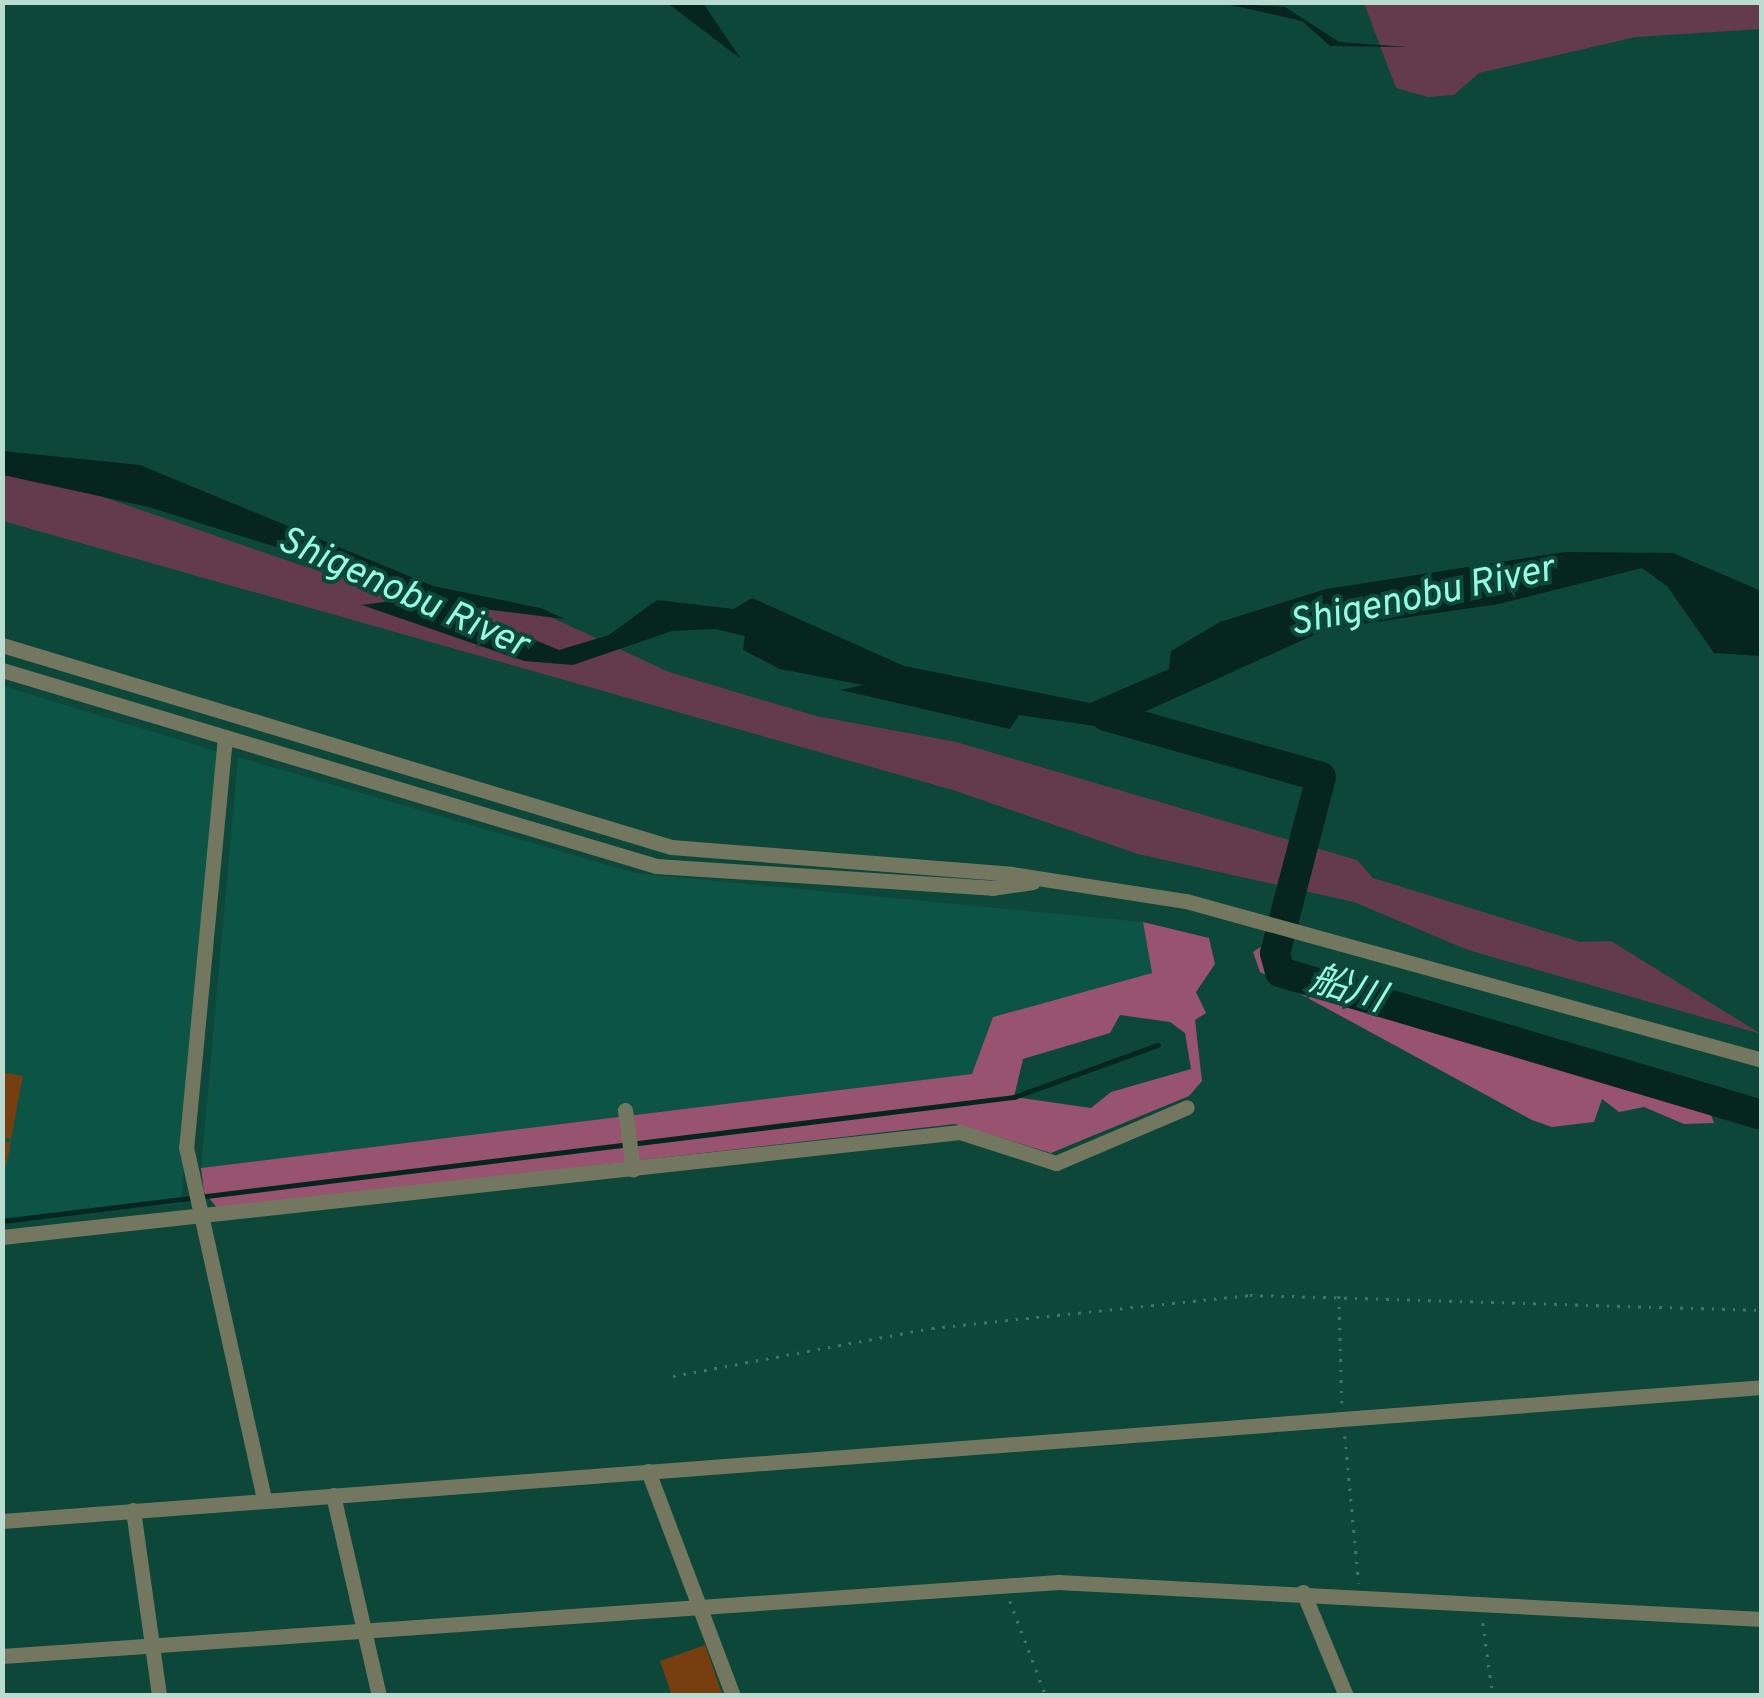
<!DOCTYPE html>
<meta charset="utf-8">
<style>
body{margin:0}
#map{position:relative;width:1764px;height:1698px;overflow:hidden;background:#0c473a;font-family:Overpass,"Noto Sans JP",sans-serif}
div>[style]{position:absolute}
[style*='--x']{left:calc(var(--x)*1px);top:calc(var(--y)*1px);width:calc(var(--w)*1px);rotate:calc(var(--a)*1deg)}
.built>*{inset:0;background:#0c5445}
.green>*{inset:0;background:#633b4c}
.forest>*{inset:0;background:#975370}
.water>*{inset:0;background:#06251e}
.stream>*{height:5px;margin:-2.5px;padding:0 2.5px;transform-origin:2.5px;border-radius:2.5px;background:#06251e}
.river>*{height:30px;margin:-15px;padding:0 15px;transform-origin:15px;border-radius:15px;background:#06251e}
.building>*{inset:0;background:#773e0f}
.path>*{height:2.5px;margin-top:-1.25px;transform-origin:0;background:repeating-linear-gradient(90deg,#427569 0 2.5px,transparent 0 10.5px)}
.street>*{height:15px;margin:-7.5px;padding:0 7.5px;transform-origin:7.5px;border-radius:7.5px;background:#747760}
span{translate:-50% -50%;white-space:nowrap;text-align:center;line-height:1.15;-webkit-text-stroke:8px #0c473a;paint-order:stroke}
.water-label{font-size:38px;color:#98fbdf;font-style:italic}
.frame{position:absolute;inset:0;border:5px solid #b9dbd0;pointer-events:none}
</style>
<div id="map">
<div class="built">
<i style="clip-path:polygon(3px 686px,219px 752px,181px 1204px,3px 1218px)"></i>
<i style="clip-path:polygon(238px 757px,635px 873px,1143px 922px,1152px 973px,993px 1017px,973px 1074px,201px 1168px)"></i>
</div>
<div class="green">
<i style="clip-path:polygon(1364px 3px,1761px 3px,1761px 29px,1636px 37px,1479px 73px,1454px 95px,1428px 97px,1396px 88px)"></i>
<i style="clip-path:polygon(2px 462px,306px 567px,531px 608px,669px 672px,816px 716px,956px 742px,1357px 860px,1373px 878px,1580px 942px,1611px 941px,1761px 1034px,1468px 950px,1354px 902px,1138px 854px,953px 790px,3px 521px)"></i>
</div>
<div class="forest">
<i style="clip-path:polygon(evenodd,1143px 922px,1209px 938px,1215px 964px,1196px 992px,1206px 1013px,1195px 1020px,1202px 1081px,1189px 1096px,1051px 1153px,955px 1124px,218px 1209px,204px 1192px,201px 1168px,972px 1074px,993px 1017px,1152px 973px,1143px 922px,1120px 1015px,1170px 1022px,1185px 1033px,1191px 1069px,1111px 1092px,1091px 1108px,1014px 1097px,1023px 1059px,1110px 1033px,1120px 1015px)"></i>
<i style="clip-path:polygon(1262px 946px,1288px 979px,1708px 1106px,1714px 1123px,1684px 1124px,1644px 1107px,1619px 1112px,1602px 1099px,1594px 1122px,1552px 1127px,1532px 1120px,1260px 972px,1253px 952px)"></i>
</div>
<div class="water">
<i style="clip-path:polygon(668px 3px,703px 3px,741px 59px,670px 5px)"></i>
<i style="clip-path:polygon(1222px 3px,1285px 7px,1339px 42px,1408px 47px,1330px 46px,1302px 21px)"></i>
<i style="clip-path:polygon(2px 451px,140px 465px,433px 586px,540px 608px,565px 619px,451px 605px,559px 650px,609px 635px,657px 600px,734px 609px,752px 598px,904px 666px,1090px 703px,1169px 669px,1171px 651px,1220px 622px,1326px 589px,1565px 552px,1673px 553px,1761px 591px,1761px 656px,1714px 653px,1667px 586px,1642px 568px,1499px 604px,1327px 629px,1109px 728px,1019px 715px,1010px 729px,841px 690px,863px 685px,780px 669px,743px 650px,745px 636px,715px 629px,672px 631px,573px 665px,524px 661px,362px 605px,391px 601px,324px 562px,149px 507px,3px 475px)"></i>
</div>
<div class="stream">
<i style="--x:2;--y:1221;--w:1020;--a:-6.99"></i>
<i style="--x:1014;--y:1097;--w:153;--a:-19.9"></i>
</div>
<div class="river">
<i style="--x:1106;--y:716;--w:223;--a:15.8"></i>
<i style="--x:1321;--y:777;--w:182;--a:104.6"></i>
<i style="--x:1275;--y:953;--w:20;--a:75"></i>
<i style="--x:1280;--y:972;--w:503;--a:16.52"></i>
</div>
<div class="building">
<i style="clip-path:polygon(2px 1072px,23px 1076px,11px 1139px,2px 1137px)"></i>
<i style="clip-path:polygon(2px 1141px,11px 1142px,4px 1174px,2px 1174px)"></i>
<i style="clip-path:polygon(705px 1645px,723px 1696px,672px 1696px,660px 1661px)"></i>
</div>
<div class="path">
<i style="--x:1339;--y:1296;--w:107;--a:88.4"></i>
<i style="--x:673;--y:1376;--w:263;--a:-10.5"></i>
<i style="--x:932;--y:1328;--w:320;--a:-5.9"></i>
<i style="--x:1250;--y:1295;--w:512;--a:1.68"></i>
<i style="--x:1345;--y:1436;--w:148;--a:84.6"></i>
<i style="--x:1010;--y:1601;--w:102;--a:69.2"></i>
<i style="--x:1483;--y:1623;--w:74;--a:82.2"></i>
</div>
<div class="street">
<i style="--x:2;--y:645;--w:699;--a:16.8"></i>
<i style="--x:671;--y:847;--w:341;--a:4.5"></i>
<i style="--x:1011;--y:874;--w:177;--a:8.8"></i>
<i style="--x:1186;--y:901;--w:598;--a:15.43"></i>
<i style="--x:2;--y:670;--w:683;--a:16.68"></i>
<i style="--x:656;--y:866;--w:337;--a:3.7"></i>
<i style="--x:992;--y:888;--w:41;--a:-8.3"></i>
<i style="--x:225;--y:737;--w:412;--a:95.4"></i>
<i style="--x:186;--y:1147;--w:362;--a:77.5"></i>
<i style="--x:625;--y:1110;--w:60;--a:82.3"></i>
<i style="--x:2;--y:1237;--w:964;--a:-6.25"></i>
<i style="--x:960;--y:1132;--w:101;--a:17.9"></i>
<i style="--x:1056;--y:1163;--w:142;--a:-23.1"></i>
<i style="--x:648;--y:1471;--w:241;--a:69.3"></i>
<i style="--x:333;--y:1495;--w:206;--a:77.1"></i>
<i style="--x:133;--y:1510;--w:188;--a:82"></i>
<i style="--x:2;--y:1521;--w:1765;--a:-4.35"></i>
<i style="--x:1303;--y:1592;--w:113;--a:67.5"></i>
<i style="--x:2;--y:1656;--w:1059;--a:-4.01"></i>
<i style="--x:1058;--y:1582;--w:705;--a:3.01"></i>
</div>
<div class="water-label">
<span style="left:402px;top:594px;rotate:24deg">Shigenobu River</span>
<span style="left:1422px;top:598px;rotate:-12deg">Shigenobu River</span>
<span style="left:1347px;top:991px;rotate:17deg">船川</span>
</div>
<div class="frame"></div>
</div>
